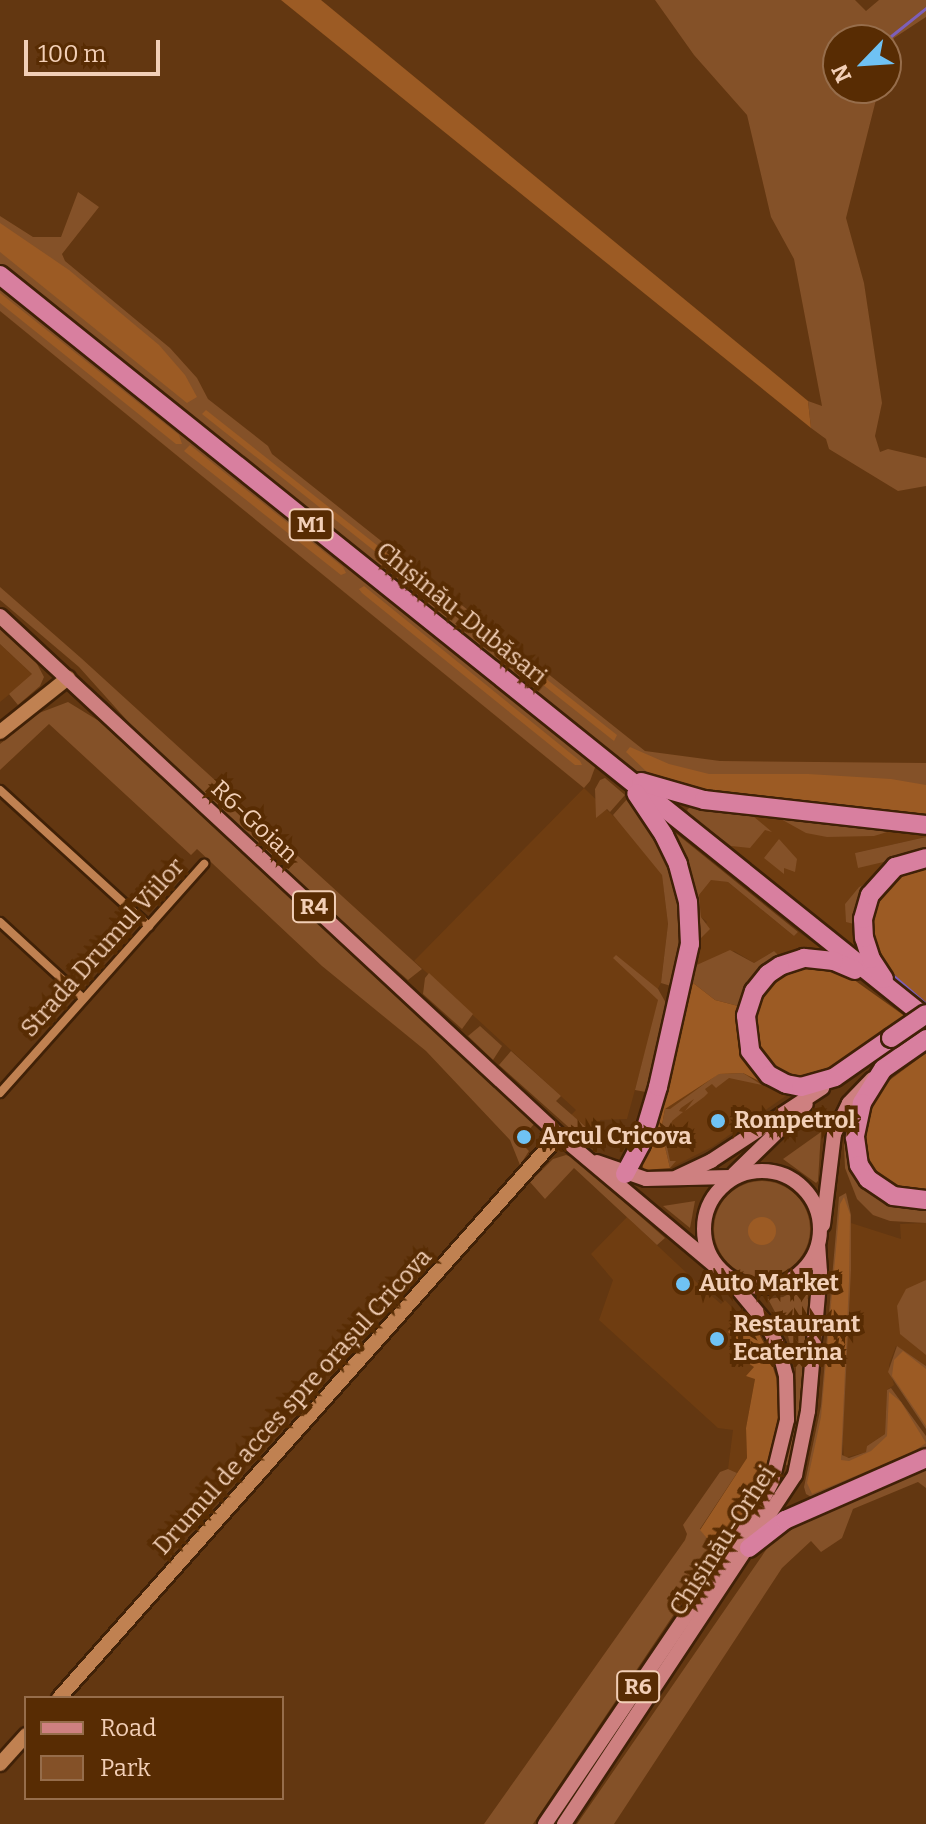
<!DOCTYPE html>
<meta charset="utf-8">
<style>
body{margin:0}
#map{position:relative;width:926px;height:1824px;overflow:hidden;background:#633711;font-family:Bitter,serif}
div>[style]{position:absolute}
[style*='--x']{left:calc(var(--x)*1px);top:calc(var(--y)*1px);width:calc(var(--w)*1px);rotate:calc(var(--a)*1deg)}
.built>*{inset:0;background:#6f3d11}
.green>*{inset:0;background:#845128}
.round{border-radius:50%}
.forest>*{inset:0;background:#9c5b24}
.stream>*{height:3px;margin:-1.5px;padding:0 1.5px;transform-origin:1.5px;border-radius:1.5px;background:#7d5fb8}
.roads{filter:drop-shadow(2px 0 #402107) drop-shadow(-2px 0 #402107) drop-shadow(0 2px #402107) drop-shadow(0 -2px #402107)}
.street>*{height:8px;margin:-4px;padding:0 4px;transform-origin:4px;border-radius:4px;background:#c08151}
.secondary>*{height:14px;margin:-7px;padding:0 7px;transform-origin:7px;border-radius:7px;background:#c08151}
.primary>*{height:14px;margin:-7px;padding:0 7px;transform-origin:7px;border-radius:7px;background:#ce8080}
.primary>.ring{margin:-7px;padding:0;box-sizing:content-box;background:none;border:14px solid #ce8080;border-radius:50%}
.highway>*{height:18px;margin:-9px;padding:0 9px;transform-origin:9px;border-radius:9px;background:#d87f9f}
.bridges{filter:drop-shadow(2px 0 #402107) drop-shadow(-2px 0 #402107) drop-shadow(0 2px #402107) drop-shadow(0 -2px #402107)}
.highway-bridge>*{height:18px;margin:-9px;padding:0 9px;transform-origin:9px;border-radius:9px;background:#d87f9f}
.dots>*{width:22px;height:22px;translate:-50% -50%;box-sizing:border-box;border:4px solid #582c03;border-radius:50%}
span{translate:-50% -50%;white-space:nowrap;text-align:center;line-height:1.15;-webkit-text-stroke:8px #582c03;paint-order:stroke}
.shield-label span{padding:2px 6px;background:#582c03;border:2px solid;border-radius:6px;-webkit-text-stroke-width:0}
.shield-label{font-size:22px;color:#f2cfb7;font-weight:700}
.street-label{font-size:24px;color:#f2cfb7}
.poi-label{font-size:24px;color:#f2cfb7;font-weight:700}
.left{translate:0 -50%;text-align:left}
.legend{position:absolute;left:24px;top:1696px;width:260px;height:104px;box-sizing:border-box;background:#582c03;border:2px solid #966d4b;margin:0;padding:10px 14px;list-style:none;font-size:24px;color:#f2cfb7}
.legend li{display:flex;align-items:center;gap:16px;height:40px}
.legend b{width:40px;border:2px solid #966d4b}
.north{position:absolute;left:822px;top:24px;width:80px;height:80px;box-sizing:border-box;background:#582c03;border:2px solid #966d4b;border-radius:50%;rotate:245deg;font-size:22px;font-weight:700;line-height:32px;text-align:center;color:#f2cfb7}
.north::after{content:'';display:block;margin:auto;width:28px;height:36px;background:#6fc2f4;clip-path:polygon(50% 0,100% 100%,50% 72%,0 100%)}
.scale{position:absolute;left:24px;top:40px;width:136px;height:36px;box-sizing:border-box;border:4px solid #f2cfb7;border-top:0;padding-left:10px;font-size:24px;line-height:28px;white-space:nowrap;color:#f2cfb7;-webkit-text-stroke:6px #582c03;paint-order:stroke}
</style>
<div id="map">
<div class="built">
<i style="clip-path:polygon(0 644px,33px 675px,0 702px)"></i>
<i style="clip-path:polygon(584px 788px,631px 833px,662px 874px,668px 924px,661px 983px,655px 994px,659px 1002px,627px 1119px,600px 1120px,600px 1129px,589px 1129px,571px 1115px,576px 1110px,414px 961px)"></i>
<i style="clip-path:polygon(747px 811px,926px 830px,926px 837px,855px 853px,895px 860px,874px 879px,859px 887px,845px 904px,858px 925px,868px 962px,722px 842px,726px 844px)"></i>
<i style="clip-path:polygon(711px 879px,728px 882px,794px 936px,798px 932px,828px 953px,777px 963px,774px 951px,754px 963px,734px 951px,690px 968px,693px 941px,707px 922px,701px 917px,699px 895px)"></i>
<i style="clip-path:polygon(718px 1074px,763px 1075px,793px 1091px,712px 1147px,670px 1168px,664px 1144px,665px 1109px)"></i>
<i style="clip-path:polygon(627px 1217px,707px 1292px,721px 1304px,725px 1300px,741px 1317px,732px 1328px,754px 1356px,755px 1379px,746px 1428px,747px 1458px,737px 1473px,728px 1469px,733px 1430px,718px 1428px,599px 1320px,613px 1280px,591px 1254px)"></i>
<i style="clip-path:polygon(851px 1223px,901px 1239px,900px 1224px,926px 1223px,926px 1366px,896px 1346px,889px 1365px,894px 1385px,887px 1390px,885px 1434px,867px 1446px,867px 1452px,844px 1458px,842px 1431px)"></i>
</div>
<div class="green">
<i style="clip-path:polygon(655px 0,855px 0,866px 11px,879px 0,926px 0,926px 17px,894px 38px,886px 65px,886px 40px,838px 40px,838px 88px,879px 88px,846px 218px,864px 283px,882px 403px,875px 436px,880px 452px,888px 449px,926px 458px,926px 486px,898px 491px,829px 449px,826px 439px,811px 428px,808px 401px,822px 406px,794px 259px,771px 217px,747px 115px,694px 55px)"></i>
<i style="clip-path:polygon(78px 192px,99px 207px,62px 254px,65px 261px,170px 348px,197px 378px,208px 399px,268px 446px,272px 454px,645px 751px,720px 761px,926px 763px,926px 820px,655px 783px,595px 746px,0 269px,0 216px,33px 237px,61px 237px)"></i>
<i style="clip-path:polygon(0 280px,597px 762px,590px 781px,584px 788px,0 311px)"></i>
<i style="clip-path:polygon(0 587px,81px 658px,422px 969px,408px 980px,377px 953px,141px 736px,79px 667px,0 600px)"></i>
<i style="clip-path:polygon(0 628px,35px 660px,44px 677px,40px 686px,18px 705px,9px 694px,32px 674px,0 644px)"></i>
<i style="clip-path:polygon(68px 702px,99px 721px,535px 1123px,527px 1132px,529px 1140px,524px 1146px,529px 1151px,520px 1165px,510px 1140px,426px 1051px,322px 966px,197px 849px,191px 855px,49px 724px,0 770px,0 744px,39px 713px)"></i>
<i style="clip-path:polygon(605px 778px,625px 795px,610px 812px,607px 809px,596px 818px,595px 789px,600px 780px)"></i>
<i style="clip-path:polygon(628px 798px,672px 859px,686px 925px,671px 986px,661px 983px,668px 924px,662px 875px,613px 815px)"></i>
<i style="clip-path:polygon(692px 805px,747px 811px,772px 832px,765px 830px,750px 848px,731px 846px,690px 815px,687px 810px)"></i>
<i style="clip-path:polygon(770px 813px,907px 826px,874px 836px,827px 837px,806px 833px)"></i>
<i style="clip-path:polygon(673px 831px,798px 932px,794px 936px,728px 882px,711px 880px,699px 895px,701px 917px,710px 929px,696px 943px,671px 837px)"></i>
<i style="clip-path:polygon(926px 837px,926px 852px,858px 868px,855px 853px)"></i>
<i style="clip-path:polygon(779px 839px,797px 859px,795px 872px,784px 868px,784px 874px,764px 858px)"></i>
<i style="clip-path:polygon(874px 879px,858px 925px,846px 922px,845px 904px,859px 887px)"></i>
<i style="clip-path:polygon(730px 950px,754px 963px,774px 951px,777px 954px,777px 963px,742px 1007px,715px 1000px,688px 979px,690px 968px)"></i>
<i style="clip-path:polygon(616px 955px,658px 989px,670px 1010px,651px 1093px,635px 1090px,658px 1000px,613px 958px)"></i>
<i style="clip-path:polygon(429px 973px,473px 1014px,462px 1029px,423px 994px,425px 978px)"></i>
<i style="clip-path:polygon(480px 1026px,502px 1046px,493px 1060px,468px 1036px)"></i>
<i style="clip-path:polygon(511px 1051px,561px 1096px,556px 1101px,587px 1128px,574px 1132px,499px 1065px)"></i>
<i style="clip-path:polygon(743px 1073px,762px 1085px,729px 1078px,716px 1088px,712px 1084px,705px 1089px,708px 1093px,704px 1097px,685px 1111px,694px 1099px,681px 1108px,679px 1111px,683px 1112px,672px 1121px,671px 1138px,666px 1142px,670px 1161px,676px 1161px,670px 1168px,661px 1130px,665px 1109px,670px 1109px,718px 1074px)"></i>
<i style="clip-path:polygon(850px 1121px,926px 1204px,926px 1223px,890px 1221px,873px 1215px,857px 1199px,845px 1168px,844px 1145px)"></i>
<i style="clip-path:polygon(821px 1132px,818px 1181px,816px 1183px,783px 1159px)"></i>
<i style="clip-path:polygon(566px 1155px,574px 1158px,665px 1238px,657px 1245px,574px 1168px,545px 1199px,530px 1182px,553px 1159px)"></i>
<i class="round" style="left:714px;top:1181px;width:96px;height:96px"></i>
<i style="clip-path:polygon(846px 1193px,851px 1215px,851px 1270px,842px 1455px,849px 1458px,866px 1452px,867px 1446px,885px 1434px,887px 1390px,891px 1388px,926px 1436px,926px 1448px,813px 1498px,806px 1494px,804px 1487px,821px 1406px,839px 1197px)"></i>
<i style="clip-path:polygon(695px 1201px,690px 1228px,663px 1206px)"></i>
<i style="clip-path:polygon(926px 1280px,926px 1355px,900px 1334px,897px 1306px,906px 1289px)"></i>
<i style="clip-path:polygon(811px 1282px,803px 1405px,791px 1466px,785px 1465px,796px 1412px,796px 1368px,788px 1336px,768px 1299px,783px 1297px)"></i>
<i style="clip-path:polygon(897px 1346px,926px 1366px,926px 1429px,888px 1372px)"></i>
<i style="clip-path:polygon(728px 1469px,737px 1473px,700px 1529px,717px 1550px,533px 1824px,484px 1824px,685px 1540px,687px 1534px,683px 1525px,720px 1472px)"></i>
<i style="clip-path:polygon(926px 1470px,926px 1488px,918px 1482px,853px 1509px,842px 1538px,821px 1552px,811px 1541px,782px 1568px,614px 1824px,577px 1824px,775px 1537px,794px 1525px)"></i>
</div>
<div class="forest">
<i style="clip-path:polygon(281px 0,321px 0,808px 401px,811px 428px)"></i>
<i style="clip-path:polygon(0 223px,69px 270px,159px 345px,185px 375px,197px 397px,187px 403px,0 252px)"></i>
<i style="clip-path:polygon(0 293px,179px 435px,182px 444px,176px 444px,0 303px)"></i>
<i style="clip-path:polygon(206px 410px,617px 735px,614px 741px,207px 418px,202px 414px)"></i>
<i style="clip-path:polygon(190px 445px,343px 567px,346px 573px,341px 575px,184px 451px)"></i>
<i style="clip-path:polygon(364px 586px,580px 761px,582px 765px,575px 765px,362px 593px,359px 589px)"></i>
<i style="clip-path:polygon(630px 747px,669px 764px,709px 774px,808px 774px,891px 779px,926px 785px,926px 817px,698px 791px,648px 773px,626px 752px)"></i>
<i style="clip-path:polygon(926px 862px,926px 1002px,898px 979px,885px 962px,871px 937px,869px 913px,885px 882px)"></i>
<i style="clip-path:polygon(789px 966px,836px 967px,906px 1017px,823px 1072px,794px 1077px,781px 1072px,758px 1050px,753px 1038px,754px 999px)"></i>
<i style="clip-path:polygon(688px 979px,715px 1000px,742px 1007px,763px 1083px,743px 1073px,719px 1074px,665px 1109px,661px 1130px,670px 1168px,644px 1170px,641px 1161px)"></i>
<i style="clip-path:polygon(926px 1053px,926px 1195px,906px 1194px,868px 1170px,861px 1128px,875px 1091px)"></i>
<i style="clip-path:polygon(844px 1197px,850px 1214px,849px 1281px,841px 1460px,849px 1461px,871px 1451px,887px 1436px,889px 1392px,901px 1402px,926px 1443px,913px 1452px,812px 1494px,807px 1483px,821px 1417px,840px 1204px)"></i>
<i class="round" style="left:748px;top:1217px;width:28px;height:28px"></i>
<i style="clip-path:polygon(749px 1315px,767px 1349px,776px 1377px,779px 1417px,767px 1472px,748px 1508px,717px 1550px,700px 1530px,747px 1458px,746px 1428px,755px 1379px,746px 1376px,754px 1367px,742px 1359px,742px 1344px,728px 1332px,741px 1317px)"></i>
<i style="clip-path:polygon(903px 1351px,926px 1369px,926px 1426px,892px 1376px,894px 1360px)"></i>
</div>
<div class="stream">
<i style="--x:886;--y:40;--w:51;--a:-38.7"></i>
<i style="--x:890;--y:973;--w:48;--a:40.7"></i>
</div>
<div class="roads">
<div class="street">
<i style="--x:0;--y:790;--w:202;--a:42.4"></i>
<i style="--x:0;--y:922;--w:113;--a:42.5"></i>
<i style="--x:0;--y:1093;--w:307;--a:-48.3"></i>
</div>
<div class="secondary">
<i style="--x:0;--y:732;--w:87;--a:-38.5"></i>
<i style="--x:59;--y:1698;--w:753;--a:-48.39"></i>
<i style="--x:0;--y:1764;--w:39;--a:-48"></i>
</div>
<div class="primary">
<i style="--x:0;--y:616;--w:763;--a:42.87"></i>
<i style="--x:559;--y:1135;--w:204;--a:40"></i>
<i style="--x:597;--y:1162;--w:52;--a:19.1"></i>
<i style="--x:646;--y:1179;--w:84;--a:-1.4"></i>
<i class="ring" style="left:704px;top:1171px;width:102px;height:102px"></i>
<i style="--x:734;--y:1174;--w:100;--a:-44.2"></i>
<i style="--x:677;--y:1177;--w:38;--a:-25"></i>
<i style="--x:711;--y:1161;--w:133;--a:-33.3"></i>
<i style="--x:823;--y:1225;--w:92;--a:-83.1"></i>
<i style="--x:834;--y:1134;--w:34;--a:-64"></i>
<i style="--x:849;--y:1103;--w:33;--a:-46"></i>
<i style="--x:545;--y:1824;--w:380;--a:-55.9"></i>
<i style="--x:758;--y:1509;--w:31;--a:-63"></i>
<i style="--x:772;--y:1481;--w:63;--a:-76.2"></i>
<i style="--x:787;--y:1420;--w:44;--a:-91.3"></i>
<i style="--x:786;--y:1376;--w:31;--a:-105"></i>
<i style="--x:778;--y:1346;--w:26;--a:-118"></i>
<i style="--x:766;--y:1323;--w:60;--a:-129.6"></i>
<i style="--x:564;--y:1824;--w:419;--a:-56.5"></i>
<i style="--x:795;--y:1475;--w:65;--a:-78.5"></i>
<i style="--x:808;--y:1411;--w:140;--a:-85.1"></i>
<i style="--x:820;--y:1272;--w:26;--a:-94"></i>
</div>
<div class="highway">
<i style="--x:0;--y:275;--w:1187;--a:38.74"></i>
<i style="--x:641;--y:782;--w:66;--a:15.9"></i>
<i style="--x:704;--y:800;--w:223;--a:6.4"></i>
<i style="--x:855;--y:970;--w:23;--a:-157"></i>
<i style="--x:834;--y:961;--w:30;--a:-174"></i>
<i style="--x:804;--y:958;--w:25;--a:162"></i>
<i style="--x:780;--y:966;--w:14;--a:146"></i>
<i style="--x:768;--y:974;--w:22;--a:129"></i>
<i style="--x:754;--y:991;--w:26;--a:108"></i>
<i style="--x:746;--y:1016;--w:35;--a:83"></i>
<i style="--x:750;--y:1051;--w:31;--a:52"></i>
<i style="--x:769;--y:1075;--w:19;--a:28"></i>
<i style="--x:786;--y:1084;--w:15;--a:11"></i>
<i style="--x:801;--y:1087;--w:35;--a:-16"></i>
<i style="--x:835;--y:1077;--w:68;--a:-34.9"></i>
<i style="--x:884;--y:979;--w:24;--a:-123"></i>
<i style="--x:871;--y:959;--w:22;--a:-108"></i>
<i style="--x:864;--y:938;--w:19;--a:-93"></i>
<i style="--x:863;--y:919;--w:25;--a:-74"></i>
<i style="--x:870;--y:895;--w:38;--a:-48"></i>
<i style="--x:895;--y:867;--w:32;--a:-16"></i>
<i style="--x:926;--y:1039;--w:52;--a:145.1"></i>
<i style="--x:883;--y:1069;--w:40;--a:122"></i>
<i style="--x:862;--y:1103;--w:35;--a:102"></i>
<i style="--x:855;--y:1137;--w:28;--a:82"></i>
<i style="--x:859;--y:1165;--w:17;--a:57"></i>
<i style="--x:868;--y:1179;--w:30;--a:34"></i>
<i style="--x:893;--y:1196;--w:33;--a:7"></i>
<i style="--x:625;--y:1174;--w:34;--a:-62"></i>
<i style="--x:641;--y:1144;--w:59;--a:-73.4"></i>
<i style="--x:658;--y:1087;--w:147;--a:-77.4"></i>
<i style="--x:690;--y:944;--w:42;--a:-92.7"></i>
<i style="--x:688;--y:902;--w:39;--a:-105"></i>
<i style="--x:678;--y:864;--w:32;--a:-116"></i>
<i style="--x:664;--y:835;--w:50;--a:-123.7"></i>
<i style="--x:749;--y:1548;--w:46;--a:-37.9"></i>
<i style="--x:785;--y:1520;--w:154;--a:-23.7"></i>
</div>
</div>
<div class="bridges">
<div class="highway-bridge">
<i style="--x:891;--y:1038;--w:42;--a:-34.4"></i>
</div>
</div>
<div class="dots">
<i style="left:718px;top:1121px;background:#6fc2f4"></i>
<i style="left:524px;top:1137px;background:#6fc2f4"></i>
<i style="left:683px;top:1284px;background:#6fc2f4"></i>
<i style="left:717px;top:1339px;background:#6fc2f4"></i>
</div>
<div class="shield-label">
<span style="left:311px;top:525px">M1</span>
<span style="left:314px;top:907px">R4</span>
<span style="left:638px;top:1687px">R6</span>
</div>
<div class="street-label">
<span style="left:461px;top:614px;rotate:39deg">Chișinău-Dubăsari</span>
<span style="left:254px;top:822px;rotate:43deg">R6-Goian</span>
<span style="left:103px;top:948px;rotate:-48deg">Strada Drumul Viilor</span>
<span style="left:293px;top:1402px;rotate:-48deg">Drumul de acces spre orașul Cricova</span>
<span style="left:723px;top:1541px;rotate:-57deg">Chișinău-Orhei</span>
</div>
<div class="poi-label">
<span class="left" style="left:734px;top:1121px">Rompetrol</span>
<span class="left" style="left:540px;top:1137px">Arcul Cricova</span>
<span class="left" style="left:699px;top:1284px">Auto Market</span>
<span class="left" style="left:733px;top:1339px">Restaurant<br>Ecaterina</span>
</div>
<ul class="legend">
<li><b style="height:10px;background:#ce8080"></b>Road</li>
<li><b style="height:22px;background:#845128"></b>Park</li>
</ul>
<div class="north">N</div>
<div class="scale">100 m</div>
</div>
